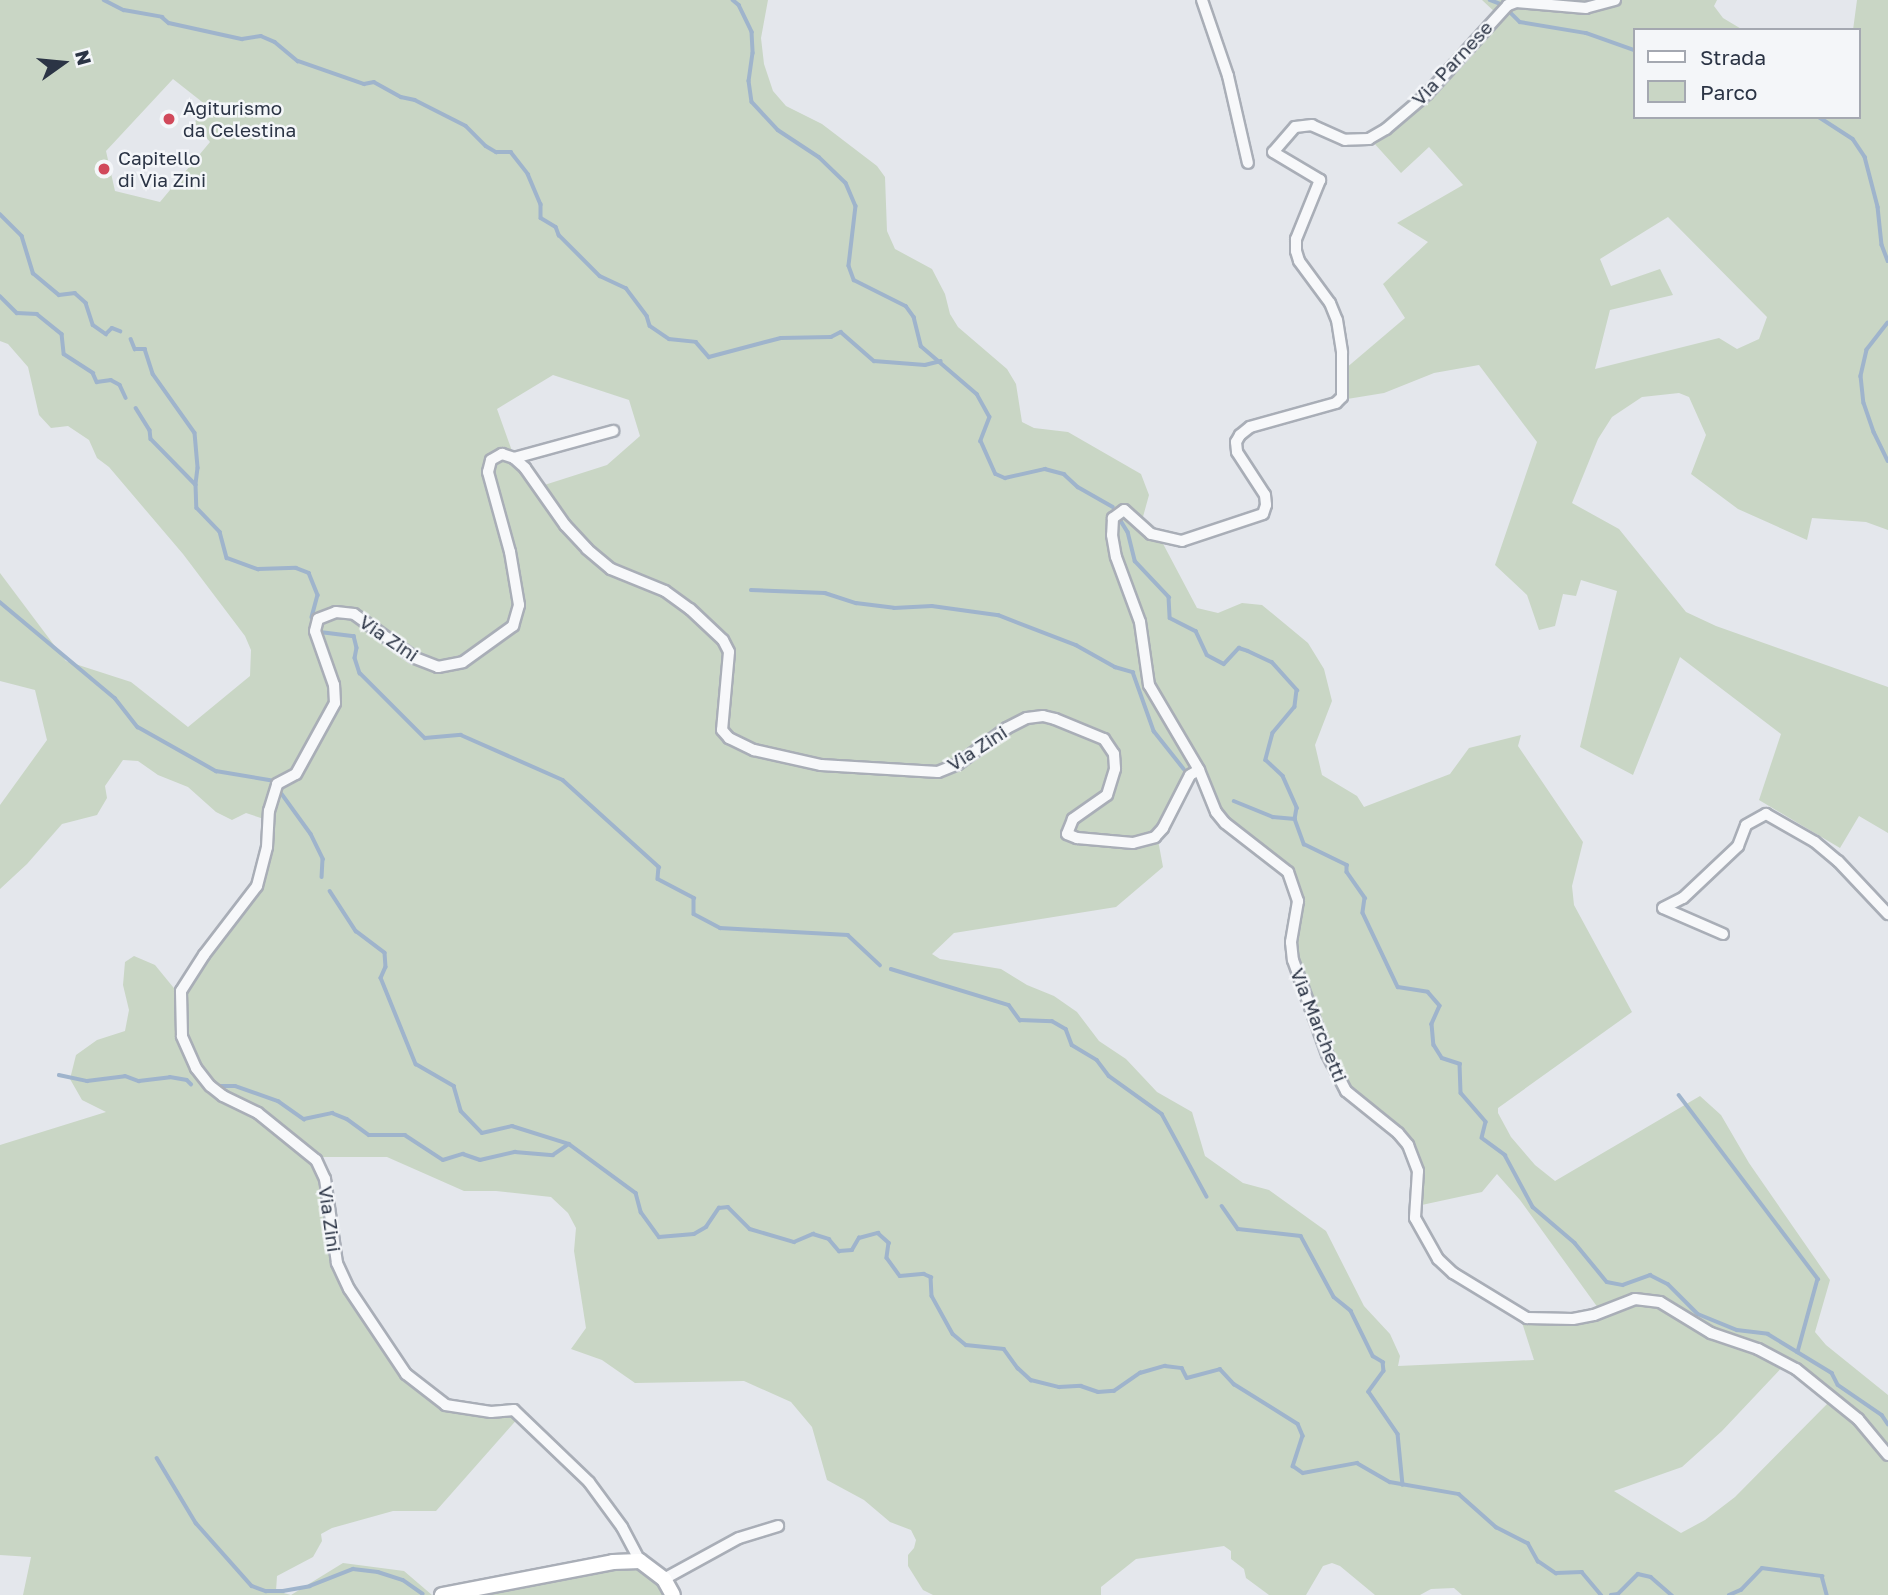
<!DOCTYPE html>
<style>
body{margin:0}
#map{position:relative;width:1888px;height:1595px;overflow:hidden;background:#e4e7ec;font-family:"Golos Text",sans-serif}
div>[style]{position:absolute}
[style*='--x']{left:calc(var(--x)*1px);top:calc(var(--y)*1px);width:calc(var(--w)*1px);rotate:calc(var(--a)*1deg)}
.green>*{inset:0;background:#c9d6c5}
.stream>*{height:3.5px;margin:-1.75px;padding:0 1.75px;transform-origin:1.75px;border-radius:1.75px;background:#9fb4cc}
.roads{filter:drop-shadow(2px 0 #a9aeb7) drop-shadow(-2px 0 #a9aeb7) drop-shadow(0 2px #a9aeb7) drop-shadow(0 -2px #a9aeb7)}
.street>*{height:10px;margin:-5px;padding:0 5px;transform-origin:5px;border-radius:5px;background:#f7f8fa}
.secondary>*{height:14px;margin:-7px;padding:0 7px;transform-origin:7px;border-radius:7px;background:#fff}
.dots>*{width:19px;height:19px;translate:-50% -50%;box-sizing:border-box;border:4px solid #f4f6f9;border-radius:50%}
span{translate:-50% -50%;white-space:nowrap;text-align:center;line-height:1.15;-webkit-text-stroke:5px #f4f6f9;paint-order:stroke}
.street-label{font-size:19px;color:#2b3445}
.poi-label{font-size:19px;color:#2b3445}
.left{translate:0 -50%;text-align:left}
.legend{position:absolute;left:1633px;top:28px;width:228px;height:91px;box-sizing:border-box;background:#f4f6f9;border:2px solid #a4a8b1;margin:0;padding:9px 12px;list-style:none;font-size:21px;color:#2b3445}
.legend li{display:flex;align-items:center;gap:14px;height:35px}
.legend b{width:35px;border:2px solid #a4a8b1}
.north{position:absolute;left:28px;top:28px;width:70px;height:70px;-webkit-text-stroke:5px #f4f6f9;paint-order:stroke;rotate:75deg;font-size:19px;font-weight:700;line-height:28px;text-align:center;color:#2b3445}
.north::after{content:'';display:block;margin:auto;width:24px;height:32px;background:#2b3445;clip-path:polygon(50% 0,100% 100%,50% 72%,0 100%)}
</style>
<div id="map">
<div class="green">
<i style="clip-path:polygon(evenodd,0 0,768px 0,761px 38px,764px 64px,773px 91px,786px 106px,822px 124px,877px 166px,885px 177px,887px 231px,895px 249px,932px 269px,945px 294px,950px 314px,958px 327px,1007px 369px,1016px 384px,1022px 422px,1034px 428px,1068px 432px,1141px 474px,1149px 495px,1141px 524px,1160px 538px,1197px 608px,1218px 613px,1242px 603px,1262px 605px,1308px 643px,1324px 669px,1332px 701px,1315px 745px,1322px 775px,1357px 796px,1364px 807px,1450px 774px,1469px 748px,1521px 735px,1518px 746px,1583px 842px,1572px 886px,1574px 905px,1632px 1012px,1498px 1108px,1498px 1113px,1511px 1137px,1535px 1165px,1555px 1181px,1700px 1096px,1721px 1115px,1749px 1163px,1830px 1280px,1815px 1332px,1826px 1345px,1888px 1395px,1888px 1595px,1462px 1595px,1454px 1588px,1431px 1589px,1420px 1595px,1375px 1595px,1340px 1566px,1332px 1563px,1323px 1566px,1306px 1595px,1269px 1595px,1246px 1578px,1244px 1569px,1231px 1559px,1231px 1551px,1224px 1546px,1136px 1559px,1101px 1587px,1101px 1595px,933px 1595px,923px 1590px,908px 1566px,908px 1555px,914px 1548px,916px 1540px,911px 1530px,890px 1522px,864px 1500px,827px 1480px,812px 1427px,791px 1402px,744px 1381px,635px 1383px,602px 1360px,571px 1349px,586px 1328px,574px 1251px,576px 1228px,568px 1213px,551px 1197px,496px 1191px,464px 1191px,387px 1157px,311px 1157px,324px 1181px,346px 1282px,421px 1388px,459px 1408px,506px 1406px,520px 1416px,436px 1511px,393px 1511px,332px 1528px,321px 1534px,322px 1541px,313px 1557px,277px 1576px,276px 1591px,291px 1595px,343px 1563px,404px 1571px,432px 1595px,23px 1595px,31px 1557px,0 1555px,0 1145px,106px 1112px,82px 1100px,70px 1079px,76px 1055px,97px 1040px,125px 1031px,129px 1010px,123px 985px,125px 962px,134px 956px,155px 965px,182px 998px,191px 980px,250px 904px,263px 881px,270px 821px,246px 813px,232px 820px,216px 812px,188px 787px,158px 775px,138px 761px,123px 760px,105px 786px,107px 798px,97px 815px,62px 824px,27px 864px,0 889px,0 805px,47px 740px,35px 690px,0 681px,0 573px,66px 661px,131px 682px,188px 727px,250px 676px,251px 650px,245px 636px,183px 554px,109px 467px,97px 458px,89px 440px,68px 426px,51px 428px,39px 415px,28px 367px,8px 344px,0 341px,0 0,173px 79px,206px 105px,194px 123px,210px 142px,160px 202px,115px 191px,106px 151px,173px 79px,0 0,553px 375px,629px 400px,640px 436px,607px 465px,535px 488px,512px 451px,497px 409px,553px 375px,0 0,1198px 771px,1224px 820px,1296px 885px,1295px 962px,1344px 1085px,1414px 1153px,1417px 1206px,1482px 1192px,1497px 1174px,1520px 1200px,1601px 1312px,1535px 1319px,1519px 1313px,1534px 1360px,1398px 1366px,1400px 1356px,1390px 1334px,1364px 1306px,1326px 1231px,1269px 1190px,1243px 1183px,1205px 1156px,1192px 1112px,1157px 1092px,1126px 1059px,1099px 1041px,1077px 1012px,1054px 996px,1027px 985px,1001px 969px,940px 959px,932px 954px,954px 933px,1116px 907px,1163px 867px,1158px 840px,1198px 771px,0 0,1786px 1363px,1833px 1398px,1735px 1497px,1705px 1520px,1681px 1533px,1614px 1491px,1682px 1467px,1722px 1431px,1786px 1363px)"></i>
<i style="clip-path:polygon(evenodd,1482px 0,1717px 0,1714px 6px,1723px 18px,1743px 30px,1634px 30px,1634px 117px,1858px 117px,1858px 30px,1853px 30px,1857px 0,1888px 0,1888px 530px,1866px 522px,1812px 518px,1807px 540px,1738px 509px,1691px 474px,1706px 435px,1689px 397px,1679px 393px,1642px 397px,1612px 417px,1598px 439px,1572px 503px,1619px 529px,1686px 612px,1716px 626px,1888px 687px,1888px 833px,1859px 816px,1840px 848px,1759px 800px,1781px 734px,1680px 657px,1633px 775px,1580px 747px,1617px 591px,1581px 580px,1576px 596px,1563px 594px,1555px 626px,1539px 630px,1527px 595px,1495px 565px,1537px 442px,1479px 365px,1434px 373px,1384px 393px,1341px 400px,1345px 369px,1405px 318px,1383px 284px,1428px 242px,1397px 223px,1463px 185px,1429px 147px,1401px 173px,1373px 142px,1394px 130px,1413px 112px,1498px 15px,1482px 0,1668px 217px,1767px 317px,1759px 339px,1737px 349px,1719px 338px,1595px 369px,1610px 310px,1673px 295px,1660px 269px,1611px 286px,1600px 259px,1668px 217px)"></i>
<i style="clip-path:polygon(640px 1561px,673px 1595px,442px 1595px)"></i>
</div>
<div class="stream">
<i style="--x:104;--y:0;--w:22;--a:27"></i>
<i style="--x:124;--y:10;--w:39;--a:10"></i>
<i style="--x:162;--y:17;--w:9;--a:41"></i>
<i style="--x:169;--y:23;--w:75;--a:12.4"></i>
<i style="--x:242;--y:39;--w:19;--a:-9"></i>
<i style="--x:261;--y:36;--w:15;--a:23"></i>
<i style="--x:275;--y:42;--w:30;--a:40"></i>
<i style="--x:298;--y:61;--w:70;--a:19.2"></i>
<i style="--x:364;--y:84;--w:10;--a:-11"></i>
<i style="--x:374;--y:82;--w:31;--a:29"></i>
<i style="--x:401;--y:97;--w:14;--a:12"></i>
<i style="--x:415;--y:100;--w:57;--a:27"></i>
<i style="--x:466;--y:126;--w:28;--a:45"></i>
<i style="--x:486;--y:146;--w:12;--a:31"></i>
<i style="--x:496;--y:152;--w:15;--a:0"></i>
<i style="--x:511;--y:152;--w:28;--a:52"></i>
<i style="--x:528;--y:174;--w:33;--a:67"></i>
<i style="--x:541;--y:204;--w:14;--a:90"></i>
<i style="--x:541;--y:218;--w:17;--a:31"></i>
<i style="--x:556;--y:227;--w:9;--a:69"></i>
<i style="--x:559;--y:235;--w:58;--a:45"></i>
<i style="--x:600;--y:276;--w:29;--a:25"></i>
<i style="--x:626;--y:288;--w:35;--a:53"></i>
<i style="--x:647;--y:316;--w:10;--a:73"></i>
<i style="--x:650;--y:326;--w:23;--a:34"></i>
<i style="--x:669;--y:339;--w:27;--a:6"></i>
<i style="--x:696;--y:342;--w:20;--a:49"></i>
<i style="--x:709;--y:357;--w:74;--a:-14.8"></i>
<i style="--x:781;--y:338;--w:50;--a:-1.1"></i>
<i style="--x:831;--y:337;--w:11;--a:-27"></i>
<i style="--x:841;--y:332;--w:44;--a:41.3"></i>
<i style="--x:874;--y:361;--w:51;--a:4.5"></i>
<i style="--x:925;--y:365;--w:16;--a:-14"></i>
<i style="--x:733;--y:0;--w:8;--a:40"></i>
<i style="--x:739;--y:5;--w:30;--a:64"></i>
<i style="--x:752;--y:32;--w:21;--a:87"></i>
<i style="--x:753;--y:53;--w:28;--a:98"></i>
<i style="--x:749;--y:81;--w:21;--a:82"></i>
<i style="--x:752;--y:102;--w:38;--a:47"></i>
<i style="--x:778;--y:130;--w:49;--a:33.4"></i>
<i style="--x:819;--y:157;--w:37;--a:44"></i>
<i style="--x:846;--y:183;--w:25;--a:67"></i>
<i style="--x:856;--y:206;--w:60;--a:96.7"></i>
<i style="--x:849;--y:266;--w:15;--a:70"></i>
<i style="--x:854;--y:280;--w:58;--a:26.6"></i>
<i style="--x:906;--y:306;--w:14;--a:54"></i>
<i style="--x:914;--y:317;--w:30;--a:76"></i>
<i style="--x:921;--y:346;--w:74;--a:40.6"></i>
<i style="--x:977;--y:394;--w:26;--a:61"></i>
<i style="--x:990;--y:417;--w:26;--a:111"></i>
<i style="--x:981;--y:441;--w:36;--a:66"></i>
<i style="--x:996;--y:474;--w:10;--a:24"></i>
<i style="--x:1005;--y:478;--w:41;--a:-12.7"></i>
<i style="--x:1045;--y:469;--w:20;--a:15"></i>
<i style="--x:1064;--y:474;--w:19;--a:43"></i>
<i style="--x:1078;--y:487;--w:40;--a:29.7"></i>
<i style="--x:1490;--y:0;--w:12;--a:20"></i>
<i style="--x:1510;--y:12;--w:14;--a:45"></i>
<i style="--x:1520;--y:22;--w:67;--a:9.5"></i>
<i style="--x:1586;--y:33;--w:51;--a:19.5"></i>
<i style="--x:1819;--y:117;--w:40;--a:32.9"></i>
<i style="--x:1853;--y:139;--w:22;--a:56"></i>
<i style="--x:1865;--y:157;--w:52;--a:75.4"></i>
<i style="--x:1878;--y:207;--w:38;--a:84"></i>
<i style="--x:1882;--y:245;--w:17;--a:69"></i>
<i style="--x:0;--y:214;--w:31;--a:45"></i>
<i style="--x:22;--y:236;--w:39;--a:73"></i>
<i style="--x:33;--y:273;--w:34;--a:40"></i>
<i style="--x:59;--y:295;--w:16;--a:-7"></i>
<i style="--x:75;--y:293;--w:15;--a:42"></i>
<i style="--x:86;--y:303;--w:23;--a:72"></i>
<i style="--x:93;--y:325;--w:16;--a:35"></i>
<i style="--x:106;--y:334;--w:8;--a:-45"></i>
<i style="--x:112;--y:328;--w:9;--a:21"></i>
<i style="--x:0;--y:296;--w:24;--a:45"></i>
<i style="--x:17;--y:313;--w:20;--a:3"></i>
<i style="--x:37;--y:314;--w:32;--a:39"></i>
<i style="--x:62;--y:334;--w:20;--a:84"></i>
<i style="--x:64;--y:354;--w:35;--a:33"></i>
<i style="--x:93;--y:373;--w:10;--a:66"></i>
<i style="--x:97;--y:382;--w:14;--a:-8"></i>
<i style="--x:111;--y:380;--w:10;--a:29"></i>
<i style="--x:120;--y:385;--w:14;--a:65"></i>
<i style="--x:1888;--y:323;--w:34;--a:128"></i>
<i style="--x:1867;--y:350;--w:27;--a:103"></i>
<i style="--x:1861;--y:376;--w:27;--a:84"></i>
<i style="--x:1864;--y:403;--w:31;--a:71"></i>
<i style="--x:1874;--y:432;--w:32;--a:64"></i>
<i style="--x:131;--y:339;--w:11;--a:68"></i>
<i style="--x:135;--y:349;--w:10;--a:0"></i>
<i style="--x:145;--y:349;--w:26;--a:72"></i>
<i style="--x:153;--y:374;--w:72;--a:54.6"></i>
<i style="--x:195;--y:433;--w:35;--a:85"></i>
<i style="--x:198;--y:468;--w:17;--a:97"></i>
<i style="--x:136;--y:408;--w:26;--a:58"></i>
<i style="--x:150;--y:430;--w:9;--a:84"></i>
<i style="--x:151;--y:439;--w:64;--a:45.6"></i>
<i style="--x:196;--y:485;--w:23;--a:88"></i>
<i style="--x:197;--y:508;--w:33;--a:46"></i>
<i style="--x:220;--y:532;--w:27;--a:75"></i>
<i style="--x:227;--y:558;--w:33;--a:20"></i>
<i style="--x:258;--y:569;--w:38;--a:-2"></i>
<i style="--x:296;--y:568;--w:14;--a:21"></i>
<i style="--x:309;--y:573;--w:24;--a:68"></i>
<i style="--x:318;--y:595;--w:23;--a:105"></i>
<i style="--x:1121;--y:521;--w:13;--a:58"></i>
<i style="--x:1128;--y:532;--w:30;--a:76"></i>
<i style="--x:1135;--y:561;--w:50;--a:46.6"></i>
<i style="--x:1169;--y:597;--w:21;--a:87"></i>
<i style="--x:1170;--y:618;--w:29;--a:27"></i>
<i style="--x:1196;--y:631;--w:26;--a:65"></i>
<i style="--x:1207;--y:655;--w:19;--a:28"></i>
<i style="--x:1224;--y:664;--w:22;--a:-47"></i>
<i style="--x:1239;--y:648;--w:9;--a:18"></i>
<i style="--x:1248;--y:651;--w:26;--a:25"></i>
<i style="--x:1272;--y:662;--w:38;--a:48"></i>
<i style="--x:1297;--y:690;--w:17;--a:97"></i>
<i style="--x:1295;--y:707;--w:34;--a:130"></i>
<i style="--x:1273;--y:733;--w:28;--a:105"></i>
<i style="--x:1266;--y:760;--w:23;--a:43"></i>
<i style="--x:1283;--y:776;--w:35;--a:66"></i>
<i style="--x:1297;--y:808;--w:11;--a:100"></i>
<i style="--x:1295;--y:819;--w:27;--a:70"></i>
<i style="--x:1304;--y:844;--w:48;--a:26"></i>
<i style="--x:1347;--y:865;--w:7;--a:90"></i>
<i style="--x:1347;--y:872;--w:32;--a:55"></i>
<i style="--x:1365;--y:898;--w:15;--a:98"></i>
<i style="--x:1363;--y:913;--w:82;--a:64.7"></i>
<i style="--x:1398;--y:987;--w:30;--a:9"></i>
<i style="--x:1428;--y:992;--w:18;--a:49"></i>
<i style="--x:1440;--y:1006;--w:20;--a:114"></i>
<i style="--x:1432;--y:1024;--w:21;--a:85"></i>
<i style="--x:1434;--y:1045;--w:15;--a:58"></i>
<i style="--x:1442;--y:1058;--w:19;--a:18"></i>
<i style="--x:1460;--y:1064;--w:29;--a:88"></i>
<i style="--x:1461;--y:1093;--w:38;--a:49"></i>
<i style="--x:1486;--y:1122;--w:16;--a:104"></i>
<i style="--x:1482;--y:1138;--w:29;--a:36"></i>
<i style="--x:1505;--y:1155;--w:59;--a:61.7"></i>
<i style="--x:1533;--y:1207;--w:55;--a:40.6"></i>
<i style="--x:1575;--y:1243;--w:50;--a:50.6"></i>
<i style="--x:1607;--y:1282;--w:16;--a:11"></i>
<i style="--x:1623;--y:1285;--w:29;--a:-20"></i>
<i style="--x:1650;--y:1275;--w:20;--a:27"></i>
<i style="--x:1668;--y:1284;--w:42;--a:45"></i>
<i style="--x:1698;--y:1314;--w:42;--a:22.3"></i>
<i style="--x:1737;--y:1330;--w:31;--a:7"></i>
<i style="--x:1768;--y:1334;--w:75;--a:31.4"></i>
<i style="--x:1832;--y:1373;--w:13;--a:63"></i>
<i style="--x:1838;--y:1385;--w:53;--a:34.3"></i>
<i style="--x:1882;--y:1415;--w:11;--a:56"></i>
<i style="--x:751;--y:590;--w:74;--a:2.3"></i>
<i style="--x:825;--y:593;--w:33;--a:18"></i>
<i style="--x:856;--y:603;--w:38;--a:7"></i>
<i style="--x:894;--y:608;--w:38;--a:-3"></i>
<i style="--x:932;--y:606;--w:67;--a:7.8"></i>
<i style="--x:998;--y:615;--w:84;--a:21"></i>
<i style="--x:1076;--y:645;--w:45;--a:29.4"></i>
<i style="--x:1115;--y:667;--w:19;--a:16"></i>
<i style="--x:1133;--y:672;--w:63;--a:70.4"></i>
<i style="--x:1154;--y:731;--w:48;--a:51.7"></i>
<i style="--x:0;--y:602;--w:150;--a:39.9"></i>
<i style="--x:115;--y:698;--w:37;--a:52"></i>
<i style="--x:138;--y:727;--w:90;--a:29.4"></i>
<i style="--x:216;--y:771;--w:55;--a:9.5"></i>
<i style="--x:320;--y:632;--w:34;--a:7"></i>
<i style="--x:354;--y:636;--w:12;--a:76"></i>
<i style="--x:357;--y:648;--w:10;--a:101"></i>
<i style="--x:355;--y:658;--w:16;--a:72"></i>
<i style="--x:360;--y:673;--w:92;--a:45"></i>
<i style="--x:425;--y:738;--w:36;--a:-5"></i>
<i style="--x:461;--y:735;--w:111;--a:23.8"></i>
<i style="--x:563;--y:780;--w:130;--a:42.2"></i>
<i style="--x:659;--y:867;--w:12;--a:95"></i>
<i style="--x:658;--y:879;--w:41;--a:27.8"></i>
<i style="--x:694;--y:898;--w:16;--a:90"></i>
<i style="--x:694;--y:914;--w:30;--a:28"></i>
<i style="--x:720;--y:928;--w:128;--a:3.1"></i>
<i style="--x:848;--y:935;--w:44;--a:43.2"></i>
<i style="--x:282;--y:794;--w:49;--a:54.1"></i>
<i style="--x:311;--y:834;--w:28;--a:64"></i>
<i style="--x:323;--y:859;--w:18;--a:93"></i>
<i style="--x:1234;--y:801;--w:42;--a:22.3"></i>
<i style="--x:1273;--y:817;--w:22;--a:5"></i>
<i style="--x:330;--y:891;--w:48;--a:57"></i>
<i style="--x:356;--y:931;--w:36;--a:37"></i>
<i style="--x:385;--y:953;--w:14;--a:86"></i>
<i style="--x:386;--y:967;--w:12;--a:114"></i>
<i style="--x:381;--y:978;--w:93;--a:67.9"></i>
<i style="--x:416;--y:1064;--w:44;--a:30.1"></i>
<i style="--x:454;--y:1086;--w:26;--a:74"></i>
<i style="--x:461;--y:1111;--w:30;--a:46"></i>
<i style="--x:482;--y:1133;--w:31;--a:-13"></i>
<i style="--x:512;--y:1126;--w:60;--a:17.5"></i>
<i style="--x:891;--y:969;--w:123;--a:17"></i>
<i style="--x:1009;--y:1005;--w:19;--a:54"></i>
<i style="--x:1020;--y:1020;--w:32;--a:2"></i>
<i style="--x:1052;--y:1021;--w:16;--a:30"></i>
<i style="--x:1066;--y:1029;--w:17;--a:69"></i>
<i style="--x:1072;--y:1045;--w:29;--a:31"></i>
<i style="--x:1097;--y:1060;--w:20;--a:53"></i>
<i style="--x:1109;--y:1076;--w:65;--a:35.6"></i>
<i style="--x:1162;--y:1114;--w:94;--a:61.5"></i>
<i style="--x:59;--y:1075;--w:29;--a:12"></i>
<i style="--x:87;--y:1081;--w:38;--a:-7"></i>
<i style="--x:125;--y:1076;--w:15;--a:20"></i>
<i style="--x:139;--y:1081;--w:31;--a:-7"></i>
<i style="--x:170;--y:1077;--w:17;--a:10"></i>
<i style="--x:187;--y:1080;--w:6;--a:45"></i>
<i style="--x:220;--y:1086;--w:15;--a:0"></i>
<i style="--x:235;--y:1086;--w:46;--a:19.2"></i>
<i style="--x:278;--y:1101;--w:32;--a:35"></i>
<i style="--x:304;--y:1119;--w:29;--a:-12"></i>
<i style="--x:332;--y:1113;--w:16;--a:22"></i>
<i style="--x:347;--y:1119;--w:27;--a:36"></i>
<i style="--x:369;--y:1135;--w:36;--a:0"></i>
<i style="--x:405;--y:1135;--w:45;--a:33.3"></i>
<i style="--x:443;--y:1160;--w:21;--a:-17"></i>
<i style="--x:463;--y:1154;--w:18;--a:19"></i>
<i style="--x:480;--y:1160;--w:36;--a:-13"></i>
<i style="--x:515;--y:1152;--w:38;--a:5"></i>
<i style="--x:553;--y:1155;--w:19;--a:-35"></i>
<i style="--x:569;--y:1144;--w:83;--a:36.2"></i>
<i style="--x:636;--y:1193;--w:20;--a:75"></i>
<i style="--x:641;--y:1212;--w:31;--a:54"></i>
<i style="--x:659;--y:1237;--w:35;--a:-5"></i>
<i style="--x:694;--y:1234;--w:14;--a:-30"></i>
<i style="--x:706;--y:1227;--w:23;--a:-56"></i>
<i style="--x:719;--y:1208;--w:9;--a:-6"></i>
<i style="--x:728;--y:1207;--w:31;--a:45"></i>
<i style="--x:750;--y:1229;--w:46;--a:16.5"></i>
<i style="--x:794;--y:1242;--w:21;--a:-23"></i>
<i style="--x:813;--y:1234;--w:17;--a:17"></i>
<i style="--x:829;--y:1239;--w:16;--a:50"></i>
<i style="--x:839;--y:1251;--w:13;--a:-4"></i>
<i style="--x:852;--y:1250;--w:14;--a:-60"></i>
<i style="--x:859;--y:1238;--w:20;--a:-15"></i>
<i style="--x:878;--y:1233;--w:15;--a:42"></i>
<i style="--x:889;--y:1243;--w:15;--a:98"></i>
<i style="--x:887;--y:1258;--w:22;--a:54"></i>
<i style="--x:900;--y:1276;--w:24;--a:-5"></i>
<i style="--x:924;--y:1274;--w:8;--a:23"></i>
<i style="--x:931;--y:1277;--w:19;--a:87"></i>
<i style="--x:932;--y:1296;--w:43;--a:61.1"></i>
<i style="--x:953;--y:1334;--w:17;--a:40"></i>
<i style="--x:966;--y:1345;--w:38;--a:6"></i>
<i style="--x:1004;--y:1349;--w:24;--a:54"></i>
<i style="--x:1018;--y:1368;--w:18;--a:43"></i>
<i style="--x:1031;--y:1380;--w:29;--a:14"></i>
<i style="--x:1059;--y:1387;--w:22;--a:-3"></i>
<i style="--x:1081;--y:1386;--w:18;--a:19"></i>
<i style="--x:1098;--y:1392;--w:16;--a:-4"></i>
<i style="--x:1114;--y:1391;--w:32;--a:-35"></i>
<i style="--x:1140;--y:1373;--w:26;--a:-16"></i>
<i style="--x:1165;--y:1366;--w:17;--a:7"></i>
<i style="--x:1182;--y:1368;--w:11;--a:63"></i>
<i style="--x:1187;--y:1378;--w:34;--a:-15"></i>
<i style="--x:1220;--y:1369;--w:21;--a:47"></i>
<i style="--x:1234;--y:1384;--w:75;--a:32"></i>
<i style="--x:1298;--y:1424;--w:13;--a:67"></i>
<i style="--x:1303;--y:1436;--w:32;--a:108"></i>
<i style="--x:1293;--y:1466;--w:12;--a:35"></i>
<i style="--x:1303;--y:1473;--w:55;--a:-10.5"></i>
<i style="--x:1357;--y:1463;--w:38;--a:30"></i>
<i style="--x:1390;--y:1482;--w:70;--a:9.9"></i>
<i style="--x:1459;--y:1494;--w:50;--a:41.7"></i>
<i style="--x:1496;--y:1527;--w:36;--a:27"></i>
<i style="--x:1528;--y:1543;--w:21;--a:61"></i>
<i style="--x:1538;--y:1561;--w:22;--a:34"></i>
<i style="--x:1556;--y:1573;--w:26;--a:-2"></i>
<i style="--x:1582;--y:1572;--w:30;--a:50"></i>
<i style="--x:1679;--y:1095;--w:231;--a:52.9"></i>
<i style="--x:1818;--y:1279;--w:76;--a:105.3"></i>
<i style="--x:1222;--y:1206;--w:28;--a:55"></i>
<i style="--x:1238;--y:1229;--w:63;--a:6.3"></i>
<i style="--x:1301;--y:1236;--w:69;--a:61.6"></i>
<i style="--x:1334;--y:1297;--w:22;--a:39"></i>
<i style="--x:1351;--y:1311;--w:50;--a:63.9"></i>
<i style="--x:1373;--y:1356;--w:12;--a:31"></i>
<i style="--x:1383;--y:1362;--w:9;--a:84"></i>
<i style="--x:1384;--y:1371;--w:26;--a:126"></i>
<i style="--x:1369;--y:1392;--w:51;--a:55.4"></i>
<i style="--x:1398;--y:1434;--w:51;--a:84.4"></i>
<i style="--x:157;--y:1458;--w:76;--a:59"></i>
<i style="--x:196;--y:1523;--w:84;--a:48.4"></i>
<i style="--x:252;--y:1586;--w:15;--a:20"></i>
<i style="--x:266;--y:1591;--w:17;--a:0"></i>
<i style="--x:283;--y:1591;--w:27;--a:-10"></i>
<i style="--x:310;--y:1586;--w:46;--a:-21.6"></i>
<i style="--x:353;--y:1569;--w:25;--a:7"></i>
<i style="--x:378;--y:1572;--w:26;--a:18"></i>
<i style="--x:403;--y:1580;--w:24;--a:35"></i>
<i style="--x:1611;--y:1595;--w:7;--a:-8"></i>
<i style="--x:1618;--y:1594;--w:28;--a:-45"></i>
<i style="--x:1638;--y:1574;--w:13;--a:13"></i>
<i style="--x:1651;--y:1577;--w:28;--a:41"></i>
<i style="--x:1729;--y:1595;--w:13;--a:-23"></i>
<i style="--x:1741;--y:1590;--w:30;--a:-46"></i>
<i style="--x:1762;--y:1568;--w:61;--a:7.6"></i>
<i style="--x:1822;--y:1576;--w:20;--a:75"></i>
</div>
<div class="roads">
<div class="street">
<i style="--x:1202;--y:0;--w:80;--a:71.1"></i>
<i style="--x:1228;--y:76;--w:89;--a:77.1"></i>
<i style="--x:1615;--y:0;--w:30;--a:165"></i>
<i style="--x:1586;--y:8;--w:70;--a:-175.1"></i>
<i style="--x:1516;--y:2;--w:9;--a:159"></i>
<i style="--x:1508;--y:5;--w:120;--a:132.3"></i>
<i style="--x:1427;--y:94;--w:54;--a:139.5"></i>
<i style="--x:1386;--y:129;--w:20;--a:150"></i>
<i style="--x:1369;--y:139;--w:24;--a:178"></i>
<i style="--x:1345;--y:140;--w:36;--a:-156"></i>
<i style="--x:1312;--y:125;--w:17;--a:173"></i>
<i style="--x:1295;--y:127;--w:33;--a:131"></i>
<i style="--x:1273;--y:152;--w:55;--a:30.8"></i>
<i style="--x:1320;--y:180;--w:64;--a:112.1"></i>
<i style="--x:1296;--y:239;--w:12;--a:90"></i>
<i style="--x:1296;--y:251;--w:10;--a:73"></i>
<i style="--x:1299;--y:261;--w:52;--a:53.6"></i>
<i style="--x:1330;--y:303;--w:18;--a:68"></i>
<i style="--x:1337;--y:320;--w:33;--a:81"></i>
<i style="--x:1342;--y:353;--w:44;--a:90"></i>
<i style="--x:1342;--y:397;--w:8;--a:135"></i>
<i style="--x:1336;--y:403;--w:89;--a:164.4"></i>
<i style="--x:1250;--y:427;--w:13;--a:141"></i>
<i style="--x:1240;--y:435;--w:8;--a:120"></i>
<i style="--x:1236;--y:442;--w:10;--a:84"></i>
<i style="--x:1237;--y:452;--w:51;--a:56.9"></i>
<i style="--x:1265;--y:495;--w:10;--a:84"></i>
<i style="--x:1266;--y:505;--w:9;--a:108"></i>
<i style="--x:1263;--y:514;--w:85;--a:161.6"></i>
<i style="--x:1182;--y:541;--w:32;--a:-167"></i>
<i style="--x:1151;--y:534;--w:36;--a:-138"></i>
<i style="--x:1124;--y:510;--w:14;--a:144"></i>
<i style="--x:1113;--y:518;--w:17;--a:93"></i>
<i style="--x:1112;--y:535;--w:22;--a:80"></i>
<i style="--x:1116;--y:557;--w:69;--a:69.7"></i>
<i style="--x:1140;--y:622;--w:64;--a:81.9"></i>
<i style="--x:1149;--y:685;--w:99;--a:59.5"></i>
<i style="--x:1199;--y:770;--w:45;--a:68"></i>
<i style="--x:1216;--y:812;--w:14;--a:51"></i>
<i style="--x:1225;--y:823;--w:80;--a:37.9"></i>
<i style="--x:1288;--y:872;--w:31;--a:71"></i>
<i style="--x:1298;--y:901;--w:42;--a:99.7"></i>
<i style="--x:1291;--y:942;--w:18;--a:84"></i>
<i style="--x:1293;--y:960;--w:100;--a:70.1"></i>
<i style="--x:1327;--y:1054;--w:42;--a:62.8"></i>
<i style="--x:1346;--y:1091;--w:67;--a:38.9"></i>
<i style="--x:1398;--y:1133;--w:16;--a:50"></i>
<i style="--x:1408;--y:1145;--w:28;--a:69"></i>
<i style="--x:1418;--y:1171;--w:47;--a:93.7"></i>
<i style="--x:1415;--y:1218;--w:47;--a:60.7"></i>
<i style="--x:1438;--y:1259;--w:21;--a:43"></i>
<i style="--x:1453;--y:1273;--w:87;--a:31.3"></i>
<i style="--x:1527;--y:1318;--w:46;--a:1.2"></i>
<i style="--x:1573;--y:1319;--w:21;--a:-11"></i>
<i style="--x:1594;--y:1315;--w:44;--a:-21.3"></i>
<i style="--x:1635;--y:1299;--w:25;--a:7"></i>
<i style="--x:1660;--y:1302;--w:60;--a:31.3"></i>
<i style="--x:1711;--y:1333;--w:50;--a:18.8"></i>
<i style="--x:1758;--y:1349;--w:43;--a:27.8"></i>
<i style="--x:1796;--y:1369;--w:80;--a:38.9"></i>
<i style="--x:1858;--y:1419;--w:47;--a:50.2"></i>
<i style="--x:514;--y:458;--w:103;--a:-15.3"></i>
<i style="--x:1723;--y:934;--w:65;--a:-156.6"></i>
<i style="--x:1663;--y:908;--w:22;--a:-27"></i>
<i style="--x:1683;--y:898;--w:76;--a:-43.4"></i>
<i style="--x:1738;--y:846;--w:22;--a:-69"></i>
<i style="--x:1746;--y:825;--w:23;--a:-29"></i>
<i style="--x:1766;--y:814;--w:56;--a:29.7"></i>
<i style="--x:1815;--y:842;--w:30;--a:40"></i>
<i style="--x:1838;--y:861;--w:73;--a:46.7"></i>
<i style="--x:640;--y:1561;--w:38;--a:-118"></i>
<i style="--x:622;--y:1527;--w:56;--a:-126.3"></i>
<i style="--x:589;--y:1482;--w:104;--a:-136.2"></i>
<i style="--x:514;--y:1410;--w:23;--a:175"></i>
<i style="--x:491;--y:1412;--w:46;--a:-171.2"></i>
<i style="--x:446;--y:1405;--w:51;--a:-142.2"></i>
<i style="--x:406;--y:1374;--w:102;--a:-123.8"></i>
<i style="--x:349;--y:1289;--w:29;--a:-115"></i>
<i style="--x:337;--y:1263;--w:85;--a:-98.1"></i>
<i style="--x:325;--y:1179;--w:21;--a:-115"></i>
<i style="--x:316;--y:1160;--w:75;--a:-141"></i>
<i style="--x:258;--y:1113;--w:39;--a:-154"></i>
<i style="--x:223;--y:1096;--w:16;--a:-142"></i>
<i style="--x:210;--y:1086;--w:23;--a:-128"></i>
<i style="--x:196;--y:1068;--w:35;--a:-114"></i>
<i style="--x:182;--y:1036;--w:45;--a:-91.3"></i>
<i style="--x:181;--y:991;--w:43;--a:-57.4"></i>
<i style="--x:204;--y:955;--w:87;--a:-52.5"></i>
<i style="--x:257;--y:886;--w:40;--a:-75.6"></i>
<i style="--x:267;--y:847;--w:36;--a:-87"></i>
<i style="--x:269;--y:811;--w:28;--a:-73"></i>
<i style="--x:277;--y:784;--w:21;--a:-28"></i>
<i style="--x:296;--y:774;--w:81;--a:-61.2"></i>
<i style="--x:335;--y:703;--w:18;--a:-93"></i>
<i style="--x:334;--y:685;--w:57;--a:-109.4"></i>
<i style="--x:315;--y:631;--w:12;--a:-76"></i>
<i style="--x:318;--y:619;--w:19;--a:-21"></i>
<i style="--x:336;--y:612;--w:18;--a:6"></i>
<i style="--x:354;--y:614;--w:75;--a:35.8"></i>
<i style="--x:415;--y:658;--w:25;--a:21"></i>
<i style="--x:438;--y:667;--w:25;--a:-11"></i>
<i style="--x:463;--y:662;--w:62;--a:-35.8"></i>
<i style="--x:513;--y:626;--w:22;--a:-74"></i>
<i style="--x:519;--y:605;--w:54;--a:-99.6"></i>
<i style="--x:510;--y:552;--w:83;--a:-105.4"></i>
<i style="--x:488;--y:472;--w:12;--a:-76"></i>
<i style="--x:491;--y:460;--w:13;--a:-29"></i>
<i style="--x:502;--y:454;--w:13;--a:18"></i>
<i style="--x:514;--y:458;--w:15;--a:42"></i>
<i style="--x:525;--y:468;--w:70;--a:54.9"></i>
<i style="--x:565;--y:525;--w:33;--a:47"></i>
<i style="--x:587;--y:549;--w:31;--a:40"></i>
<i style="--x:611;--y:569;--w:58;--a:22.2"></i>
<i style="--x:665;--y:591;--w:31;--a:36"></i>
<i style="--x:690;--y:609;--w:45;--a:43.2"></i>
<i style="--x:723;--y:640;--w:13;--a:63"></i>
<i style="--x:729;--y:652;--w:78;--a:95.1"></i>
<i style="--x:722;--y:730;--w:11;--a:49"></i>
<i style="--x:729;--y:738;--w:28;--a:26"></i>
<i style="--x:754;--y:750;--w:69;--a:12.6"></i>
<i style="--x:821;--y:765;--w:117;--a:3.4"></i>
<i style="--x:938;--y:772;--w:22;--a:-22"></i>
<i style="--x:958;--y:764;--w:61;--a:-36.3"></i>
<i style="--x:1007;--y:728;--w:22;--a:-27"></i>
<i style="--x:1027;--y:718;--w:16;--a:-7"></i>
<i style="--x:1043;--y:716;--w:12;--a:14"></i>
<i style="--x:1055;--y:719;--w:53;--a:22.2"></i>
<i style="--x:1104;--y:739;--w:18;--a:56"></i>
<i style="--x:1114;--y:754;--w:15;--a:86"></i>
<i style="--x:1115;--y:769;--w:27;--a:107"></i>
<i style="--x:1107;--y:795;--w:42;--a:144.8"></i>
<i style="--x:1073;--y:819;--w:16;--a:112"></i>
<i style="--x:1067;--y:834;--w:11;--a:22"></i>
<i style="--x:1077;--y:838;--w:56;--a:5.1"></i>
<i style="--x:1133;--y:843;--w:23;--a:-15"></i>
<i style="--x:1155;--y:837;--w:12;--a:-48"></i>
<i style="--x:1163;--y:828;--w:59;--a:-63"></i>
<i style="--x:1190;--y:775;--w:10;--a:-29"></i>
<i style="--x:664;--y:1579;--w:85;--a:-28.7"></i>
<i style="--x:739;--y:1538;--w:41;--a:-17.1"></i>
</div>
<div class="secondary">
<i style="--x:442;--y:1595;--w:174;--a:-10.9"></i>
<i style="--x:613;--y:1562;--w:27;--a:-2"></i>
<i style="--x:640;--y:1561;--w:30;--a:37"></i>
<i style="--x:664;--y:1579;--w:18;--a:61"></i>
</div>
</div>
<div class="dots">
<i style="left:169px;top:119px;background:#d1495b"></i>
<i style="left:104px;top:169px;background:#d1495b"></i>
</div>
<div class="street-label">
<span style="left:1452px;top:63px;rotate:-47deg">Via Parnese</span>
<span style="left:389px;top:638px;rotate:34deg">Via Zini</span>
<span style="left:977px;top:748px;rotate:-33deg">Via Zini</span>
<span style="left:1319px;top:1025px;rotate:68deg">Via Marchetti</span>
<span style="left:330px;top:1219px;rotate:82deg">Via Zini</span>
</div>
<div class="poi-label">
<span class="left" style="left:183px;top:119px">Agiturismo<br>da Celestina</span>
<span class="left" style="left:118px;top:169px">Capitello<br>di Via Zini</span>
</div>
<ul class="legend">
<li><b style="height:9px;background:#fff"></b>Strada</li>
<li><b style="height:19px;background:#c9d6c5"></b>Parco</li>
</ul>
<div class="north">N</div>
</div>
